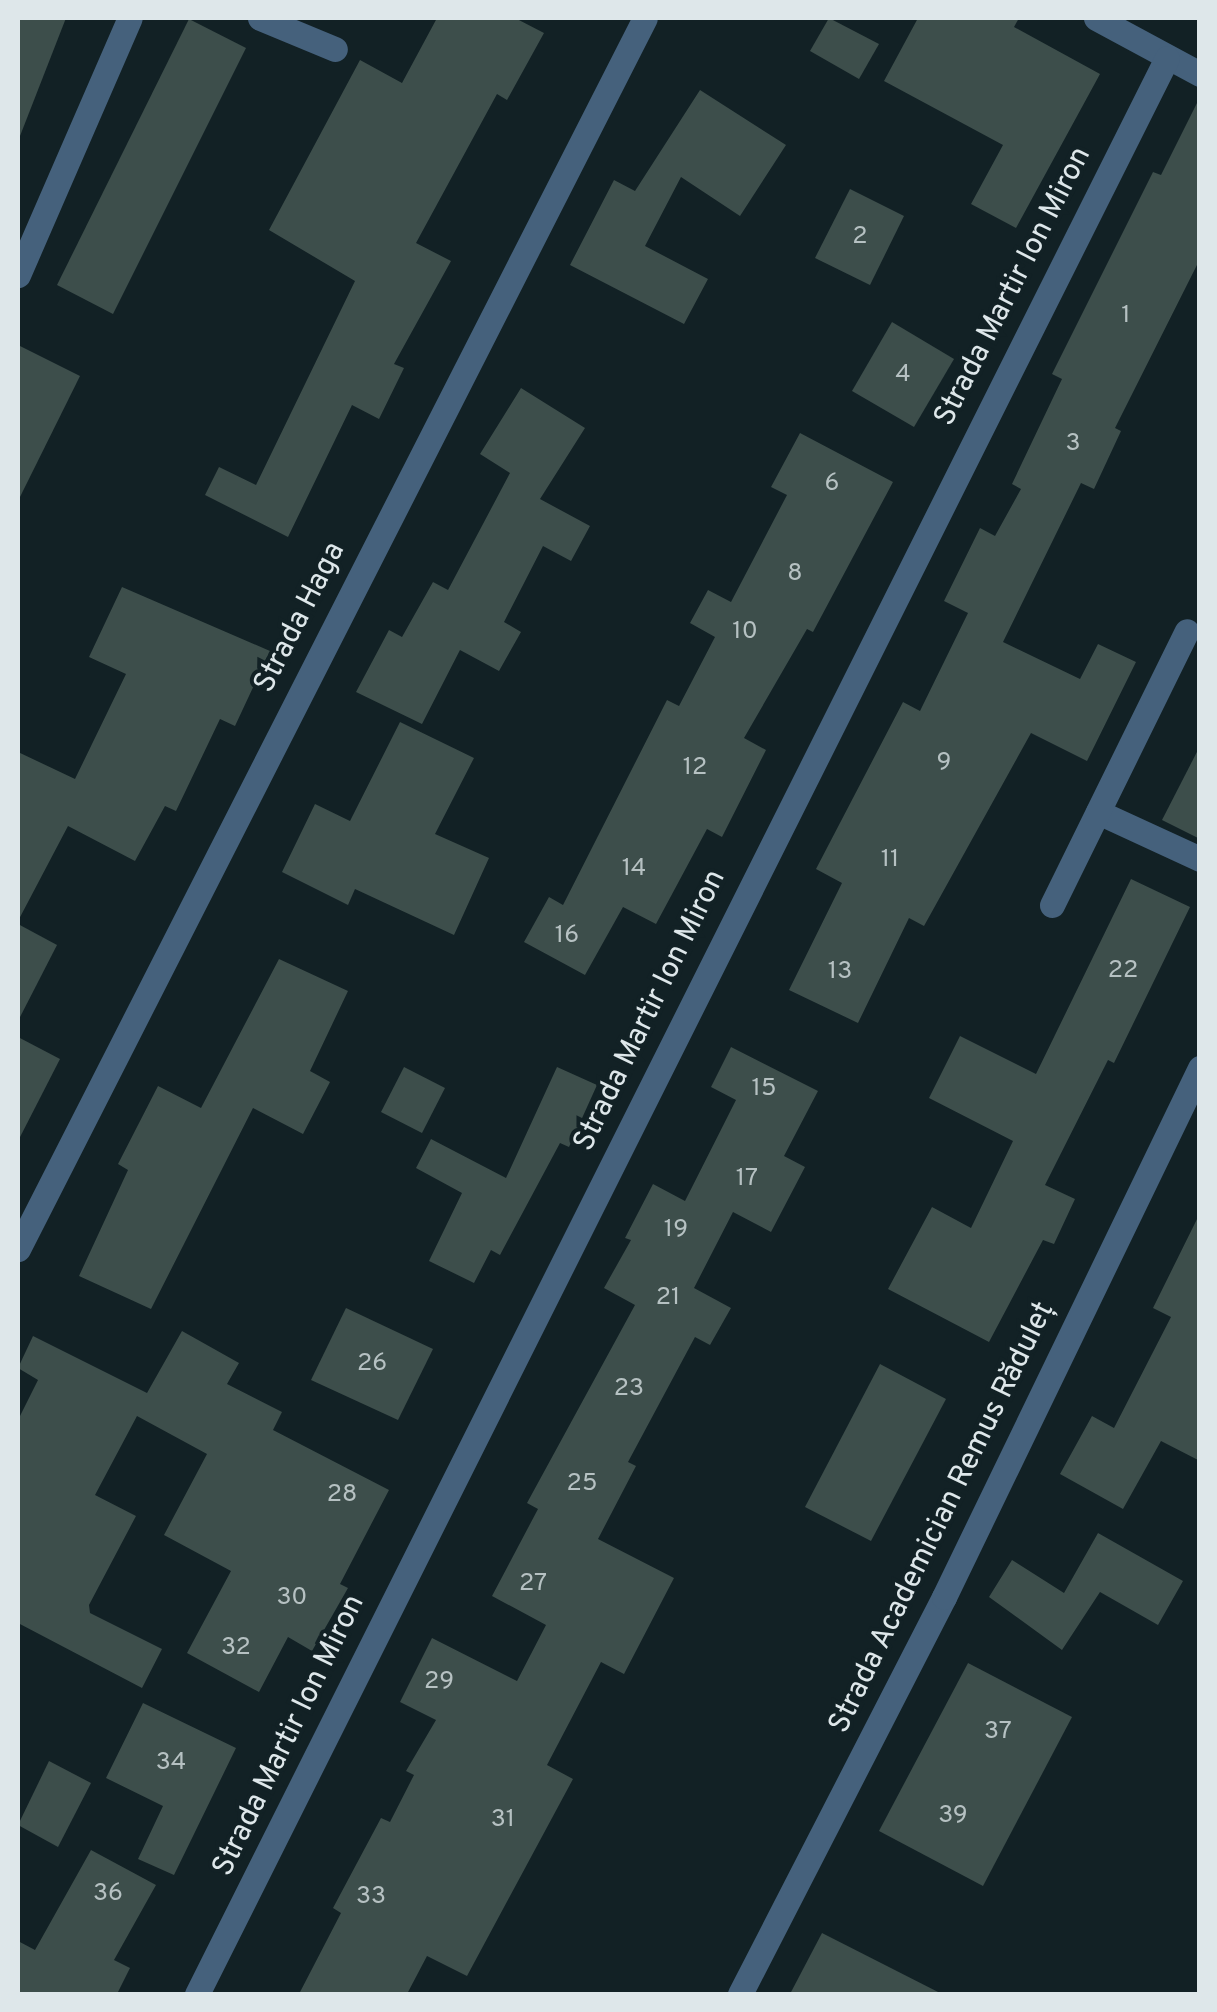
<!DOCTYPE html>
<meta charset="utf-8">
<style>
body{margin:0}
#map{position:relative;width:1217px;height:2012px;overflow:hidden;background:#122125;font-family:Overpass,sans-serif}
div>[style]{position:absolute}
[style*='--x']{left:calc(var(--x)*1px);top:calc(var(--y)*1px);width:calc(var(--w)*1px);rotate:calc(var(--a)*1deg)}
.building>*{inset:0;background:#3d4e4b}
.minor>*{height:25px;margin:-12.5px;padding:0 12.5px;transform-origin:12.5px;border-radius:12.5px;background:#45617c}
span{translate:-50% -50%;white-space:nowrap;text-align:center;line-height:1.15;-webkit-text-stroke:8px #122125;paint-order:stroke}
.number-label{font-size:25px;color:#b6c1c2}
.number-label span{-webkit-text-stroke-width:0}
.street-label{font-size:30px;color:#dee7ea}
.frame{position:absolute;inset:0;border:20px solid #dee7ea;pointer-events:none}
</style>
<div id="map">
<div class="building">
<i style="clip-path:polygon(18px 18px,66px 18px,20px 136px,18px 135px)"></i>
<i style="clip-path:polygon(437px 18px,515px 18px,544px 33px,507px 100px,497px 94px,416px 243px,451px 261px,394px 364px,404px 368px,379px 419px,352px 405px,288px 537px,205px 495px,219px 467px,256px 485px,355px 281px,269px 230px,360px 60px,402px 83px)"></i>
<i style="clip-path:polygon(829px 18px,879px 44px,859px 79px,810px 51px)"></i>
<i style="clip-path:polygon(918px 18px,1019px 18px,1014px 27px,1100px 74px,1016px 228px,971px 204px,1003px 145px,884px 81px)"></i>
<i style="clip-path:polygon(189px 19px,246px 48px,113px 314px,57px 285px)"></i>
<i style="clip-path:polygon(700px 90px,786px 145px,740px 216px,681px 177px,645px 246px,708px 279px,684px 324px,570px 265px,614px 180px,635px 191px)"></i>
<i style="clip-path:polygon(1200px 97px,1200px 259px,1115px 428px,1121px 431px,1094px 489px,1081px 483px,1003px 642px,1080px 679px,1098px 644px,1136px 662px,1087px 761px,1031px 733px,924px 926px,909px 918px,858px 1023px,789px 990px,842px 883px,816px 869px,903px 702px,920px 711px,968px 613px,944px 601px,980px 528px,995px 536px,1021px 489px,1012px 484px,1062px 379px,1052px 374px,1153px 172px,1161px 175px)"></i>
<i style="clip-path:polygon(850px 189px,904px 216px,870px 285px,815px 258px)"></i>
<i style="clip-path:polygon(892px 322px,954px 359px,914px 427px,852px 391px)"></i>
<i style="clip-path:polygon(18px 345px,80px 376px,18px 501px)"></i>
<i style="clip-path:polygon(521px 388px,585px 428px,540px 499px,590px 526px,571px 561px,543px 546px,504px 622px,521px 632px,499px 671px,460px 650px,422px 724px,356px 692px,389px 630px,402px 637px,433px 582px,448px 590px,510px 473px,480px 454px)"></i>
<i style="clip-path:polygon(800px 433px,893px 482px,813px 632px,807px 629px,744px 738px,766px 750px,722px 837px,707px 829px,656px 924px,623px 907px,585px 975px,524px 942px,549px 897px,563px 905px,667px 700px,679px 706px,715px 637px,690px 623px,708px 590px,731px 602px,787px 495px,771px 487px)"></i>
<i style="clip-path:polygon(122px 587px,270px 651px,235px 726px,220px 719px,176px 811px,165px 806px,135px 861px,68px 826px,18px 921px,18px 752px,75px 779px,126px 674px,89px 657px)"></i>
<i style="clip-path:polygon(400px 722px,474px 758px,435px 834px,489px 858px,454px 935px,355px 889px,348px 905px,282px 872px,315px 804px,350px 821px)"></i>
<i style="clip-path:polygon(1200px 746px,1200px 839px,1162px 820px)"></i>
<i style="clip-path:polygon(1131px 879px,1190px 907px,1114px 1063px,1108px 1060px,1045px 1185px,1075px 1199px,1054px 1244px,1043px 1240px,989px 1342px,888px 1289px,932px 1207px,971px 1228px,1013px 1141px,929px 1098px,960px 1036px,1036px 1074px)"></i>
<i style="clip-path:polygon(18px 924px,57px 945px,18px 1021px)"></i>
<i style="clip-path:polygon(279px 959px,348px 991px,310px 1071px,330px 1082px,303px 1134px,253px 1108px,151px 1309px,79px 1276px,128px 1170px,118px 1164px,158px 1086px,201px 1108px)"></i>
<i style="clip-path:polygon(18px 1037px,60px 1059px,18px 1141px)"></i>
<i style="clip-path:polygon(731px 1047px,818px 1091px,784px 1156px,805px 1167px,771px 1232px,733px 1212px,694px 1288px,731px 1308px,710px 1345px,695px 1337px,628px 1462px,636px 1466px,598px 1539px,674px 1578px,624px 1674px,601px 1662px,547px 1765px,573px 1779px,467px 1976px,427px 1956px,407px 1994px,299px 1994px,341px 1913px,333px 1908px,381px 1818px,390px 1822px,414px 1775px,406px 1771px,436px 1720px,400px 1702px,432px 1638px,517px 1681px,546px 1625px,492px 1596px,538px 1509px,527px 1503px,635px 1305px,604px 1288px,631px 1240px,625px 1238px,653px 1184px,685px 1201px,736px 1100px,711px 1087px)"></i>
<i style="clip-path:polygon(404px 1067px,445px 1088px,422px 1133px,381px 1112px)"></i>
<i style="clip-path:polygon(557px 1067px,597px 1085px,569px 1147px,560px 1143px,500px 1255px,491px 1250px,474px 1283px,429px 1261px,462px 1193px,416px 1168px,431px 1139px,506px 1178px)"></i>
<i style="clip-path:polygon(1200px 1213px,1200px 1461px,1161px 1441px,1123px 1509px,1060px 1474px,1092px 1416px,1114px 1428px,1171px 1317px,1153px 1308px)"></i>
<i style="clip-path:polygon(346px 1308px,433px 1349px,398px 1420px,311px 1380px)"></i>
<i style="clip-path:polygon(182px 1331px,239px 1363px,227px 1384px,282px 1412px,273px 1430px,389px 1490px,340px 1584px,348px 1588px,312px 1651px,288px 1637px,259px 1692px,187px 1653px,231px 1571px,164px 1535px,207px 1454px,137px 1416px,95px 1495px,136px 1516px,89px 1605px,90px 1613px,162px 1649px,142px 1688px,18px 1623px,18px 1420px,38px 1380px,18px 1368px,33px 1336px,147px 1393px)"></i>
<i style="clip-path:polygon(880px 1364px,946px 1399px,871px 1541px,805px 1507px)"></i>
<i style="clip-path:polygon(1098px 1533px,1183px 1581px,1158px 1625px,1100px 1592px,1062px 1650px,989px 1597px,1012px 1560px,1064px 1593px)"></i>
<i style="clip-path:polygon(968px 1663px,1072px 1717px,983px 1886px,879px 1831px)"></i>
<i style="clip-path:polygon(143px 1703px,236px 1748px,174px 1875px,138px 1859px,163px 1806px,106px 1778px)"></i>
<i style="clip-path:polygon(49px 1761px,91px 1783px,58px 1847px,18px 1825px)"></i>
<i style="clip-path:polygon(91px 1850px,156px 1885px,114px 1960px,130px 1968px,117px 1994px,18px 1994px,18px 1941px,35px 1950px)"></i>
<i style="clip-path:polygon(822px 1933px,942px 1994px,790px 1994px)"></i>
</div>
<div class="minor">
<i style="--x:260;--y:18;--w:81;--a:22.5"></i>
<i style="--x:1096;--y:18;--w:118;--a:28.3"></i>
<i style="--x:18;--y:275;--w:280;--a:-66.5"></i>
<i style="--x:1098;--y:812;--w:112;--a:24.7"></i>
<i style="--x:1052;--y:905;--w:305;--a:-63.8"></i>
<i style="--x:18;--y:1249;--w:1381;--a:-63.01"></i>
<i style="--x:197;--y:1994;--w:2165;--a:-63.39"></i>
<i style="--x:740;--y:1994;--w:446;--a:-62.8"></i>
<i style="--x:944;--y:1597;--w:588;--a:-64.18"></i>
</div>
<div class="number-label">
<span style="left:860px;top:237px">2</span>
<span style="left:1126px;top:316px">1</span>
<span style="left:903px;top:375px">4</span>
<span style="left:1073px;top:444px">3</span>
<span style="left:832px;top:484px">6</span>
<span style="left:795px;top:574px">8</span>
<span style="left:745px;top:632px">10</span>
<span style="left:944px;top:763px">9</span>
<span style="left:695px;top:768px">12</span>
<span style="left:890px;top:860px">11</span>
<span style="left:634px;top:869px">14</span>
<span style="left:567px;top:936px">16</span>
<span style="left:1123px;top:971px">22</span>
<span style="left:840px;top:972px">13</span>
<span style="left:764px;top:1089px">15</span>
<span style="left:747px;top:1179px">17</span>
<span style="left:676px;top:1230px">19</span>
<span style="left:668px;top:1298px">21</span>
<span style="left:372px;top:1364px">26</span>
<span style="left:629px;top:1389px">23</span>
<span style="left:582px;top:1484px">25</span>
<span style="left:342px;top:1495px">28</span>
<span style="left:533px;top:1584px">27</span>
<span style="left:292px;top:1598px">30</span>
<span style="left:236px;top:1648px">32</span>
<span style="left:439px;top:1682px">29</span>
<span style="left:998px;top:1732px">37</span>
<span style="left:171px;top:1763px">34</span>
<span style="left:953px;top:1816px">39</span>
<span style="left:503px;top:1820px">31</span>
<span style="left:108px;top:1894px">36</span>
<span style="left:371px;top:1897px">33</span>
</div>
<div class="street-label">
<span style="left:1014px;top:287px;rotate:-63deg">Strada Martir Ion Miron</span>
<span style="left:301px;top:618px;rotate:-63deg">Strada Haga</span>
<span style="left:651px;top:1011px;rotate:-64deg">Strada Martir Ion Miron</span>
<span style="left:943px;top:1518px;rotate:-64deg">Strada Academician Remus Răduleț</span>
<span style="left:290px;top:1736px;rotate:-64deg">Strada Martir Ion Miron</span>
</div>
<div class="frame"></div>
</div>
